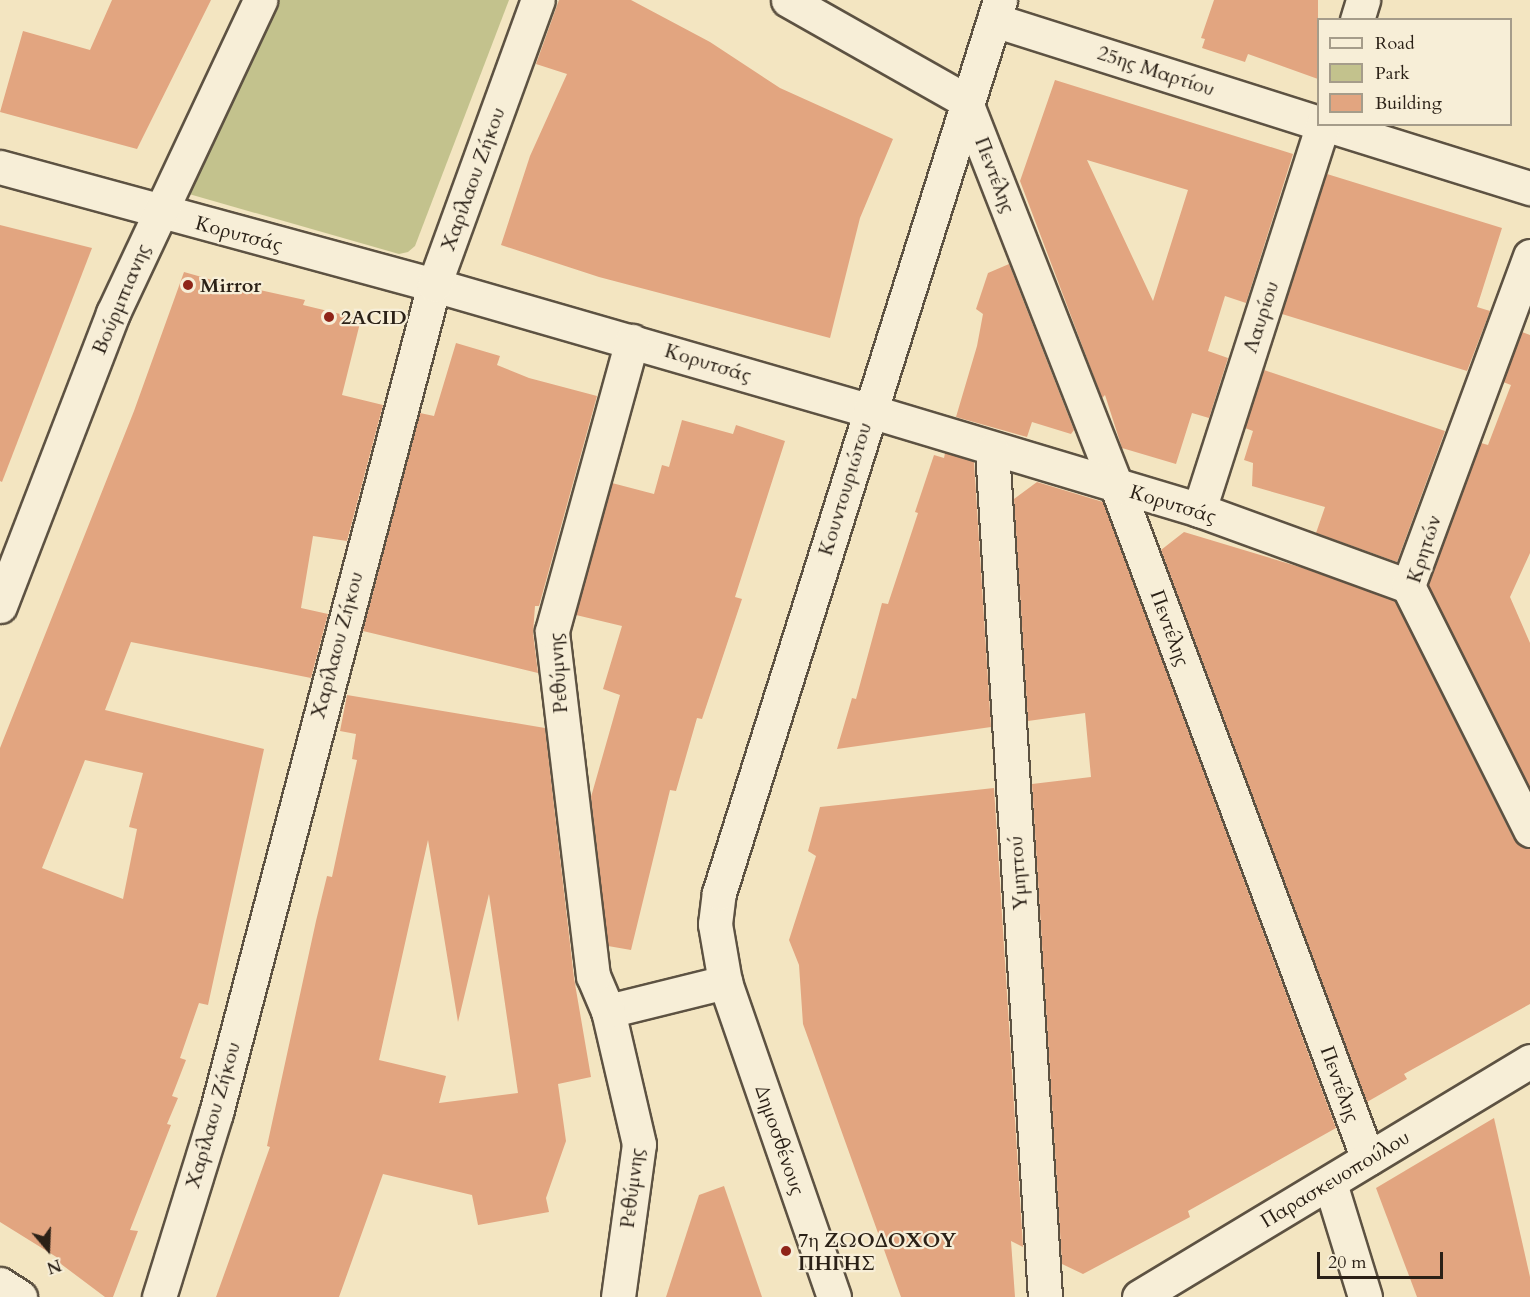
<!DOCTYPE html>
<meta charset="utf-8">
<style>
body{margin:0}
#map{position:relative;width:1530px;height:1297px;overflow:hidden;background:#f3e5c1;font-family:Cardo,serif}
div>[style]{position:absolute}
[style*='--x']{left:calc(var(--x)*1px);top:calc(var(--y)*1px);width:calc(var(--w)*1px);rotate:calc(var(--a)*1deg)}
.green>*{inset:0;background:#c3c28d}
.building>*{inset:0;background:#e2a580}
.roads{filter:drop-shadow(2px 0 #5d5242) drop-shadow(-2px 0 #5d5242) drop-shadow(0 2px #5d5242) drop-shadow(0 -2px #5d5242)}
.street>*{height:33px;margin:-16.5px;padding:0 16.5px;transform-origin:16.5px;border-radius:16.5px;background:#f7eed7}
.secondary>*{height:33px;margin:-16.5px;padding:0 16.5px;transform-origin:16.5px;border-radius:16.5px;background:#f7eed7}
.dots>*{width:16px;height:16px;translate:-50% -50%;box-sizing:border-box;border:3px solid #f7eed7;border-radius:50%}
span{translate:-50% -50%;white-space:nowrap;text-align:center;line-height:1.15;-webkit-text-stroke:4.5px #f7eed7;paint-order:stroke}
.street-label{font-size:20px;color:#2b2117}
.poi-label{font-size:20px;color:#2b2117;font-weight:700}
.left{translate:0 -50%;text-align:left}
.legend{position:absolute;left:1317px;top:18px;width:195px;height:108px;box-sizing:border-box;background:#f7eed7;border:2px solid #a59c8a;margin:0;padding:8px 10px;list-style:none;font-size:18px;color:#2b2117}
.legend li{display:flex;align-items:center;gap:12px;height:30px}
.legend b{width:30px;border:2px solid #a59c8a}
.north{position:absolute;left:18px;top:1219px;width:60px;height:60px;-webkit-text-stroke:4px #f7eed7;paint-order:stroke;rotate:161deg;font-size:16px;font-weight:700;line-height:24px;text-align:center;color:#2b2117}
.north::after{content:'';display:block;margin:auto;width:21px;height:27px;background:#2b2117;clip-path:polygon(50% 0,100% 100%,50% 72%,0 100%)}
.scale{position:absolute;left:1317px;top:1252px;width:126px;height:27px;box-sizing:border-box;border:3px solid #2b2117;border-top:0;padding-left:8px;font-size:18px;line-height:21px;white-space:nowrap;color:#2b2117;-webkit-text-stroke:4px #f7eed7;paint-order:stroke}
</style>
<div id="map">
<div class="green">
<i style="clip-path:polygon(279px 0,509px 0,415px 246px,408px 252px,399px 254px,189px 194px)"></i>
</div>
<div class="building">
<i style="clip-path:polygon(112px 0,211px 0,137px 149px,0 112px,23px 31px,90px 50px)"></i>
<i style="clip-path:polygon(559px 0,631px 0,710px 42px,780px 88px,893px 139px,860px 218px,830px 338px,599px 277px,501px 245px,530px 156px,567px 74px,536px 64px)"></i>
<i style="clip-path:polygon(1214px 0,1318px 0,1318px 79px,1248px 54px,1245px 62px,1202px 48px,1205px 39px,1201px 38px)"></i>
<i style="clip-path:polygon(evenodd,1055px 80px,1293px 154px,1246px 303px,1225px 296px,1208px 351px,1228px 358px,1209px 418px,1192px 413px,1176px 464px,1122px 448px,1105px 395px,1102px 398px,1020px 181px,1055px 80px,1087px 160px,1188px 190px,1153px 301px,1087px 160px)"></i>
<i style="clip-path:polygon(1327px 174px,1502px 228px,1477px 307px,1490px 311px,1467px 371px,1282px 314px)"></i>
<i style="clip-path:polygon(0 225px,92px 248px,2px 482px,0 481px)"></i>
<i style="clip-path:polygon(1009px 264px,1074px 430px,1071px 434px,1032px 422px,1027px 437px,956px 417px,977px 346px,983px 314px,976px 309px,988px 273px)"></i>
<i style="clip-path:polygon(evenodd,184px 272px,251px 291px,251px 288px,305px 300px,303px 305px,361px 319px,342px 395px,383px 405px,347px 541px,313px 536px,301px 608px,328px 614px,311px 678px,131px 642px,105px 710px,264px 749px,208px 1005px,199px 1003px,180px 1058px,186px 1060px,172px 1096px,178px 1098px,167px 1124px,171px 1125px,130px 1230px,138px 1231px,113px 1297px,105px 1297px,57px 1261px,58px 1258px,0 1222px,0 748px,134px 411px,184px 272px,85px 760px,143px 773px,129px 827px,137px 829px,123px 899px,42px 868px,85px 760px)"></i>
<i style="clip-path:polygon(1522px 332px,1530px 335px,1530px 553px,1510px 597px,1530px 643px,1530px 788px,1428px 585px,1481px 443px,1488px 445px,1511px 385px,1503px 382px)"></i>
<i style="clip-path:polygon(456px 343px,500px 356px,497px 365px,529px 378px,597px 396px,539px 606px,535px 606px,533px 633px,538px 673px,363px 631px,420px 413px,434px 416px)"></i>
<i style="clip-path:polygon(1264px 370px,1445px 431px,1397px 562px,1316px 533px,1325px 507px,1252px 486px,1253px 463px,1244px 460px,1253px 431px,1245px 428px)"></i>
<i style="clip-path:polygon(682px 420px,733px 434px,736px 425px,785px 441px,735px 597px,742px 599px,702px 719px,697px 718px,676px 791px,670px 790px,631px 950px,608px 946px,591px 797px,620px 695px,603px 689px,622px 626px,576px 615px,612px 483px,654px 494px,662px 465px,669px 467px)"></i>
<i style="clip-path:polygon(945px 453px,974px 462px,991px 727px,837px 749px,852px 698px,856px 699px,882px 603px,888px 604px,918px 513px,915px 512px,934px 455px,944px 458px)"></i>
<i style="clip-path:polygon(1037px 482px,1103px 502px,1336px 1128px,1188px 1211px,1190px 1217px,1083px 1274px,1062px 1264px,1032px 784px,1091px 777px,1085px 713px,1028px 721px,1014px 499px)"></i>
<i style="clip-path:polygon(1184px 532px,1303px 568px,1395px 601px,1513px 838px,1530px 849px,1530px 1004px,1404px 1074px,1407px 1079px,1367px 1102px,1161px 550px)"></i>
<i style="clip-path:polygon(evenodd,347px 695px,545px 728px,574px 978px,591px 1077px,558px 1084px,566px 1141px,546px 1198px,549px 1212px,478px 1225px,472px 1195px,383px 1174px,339px 1297px,216px 1297px,270px 1147px,267px 1146px,316px 921px,327px 876px,332px 877px,357px 760px,352px 759px,356px 734px,340px 731px,347px 695px,428px 840px,458px 1022px,489px 894px,518px 1093px,439px 1103px,446px 1076px,379px 1060px,428px 840px)"></i>
<i style="clip-path:polygon(994px 788px,1023px 1247px,1011px 1241px,1015px 1297px,901px 1297px,803px 1024px,799px 965px,789px 940px,816px 856px,808px 851px,820px 807px)"></i>
<i style="clip-path:polygon(1494px 1118px,1530px 1277px,1530px 1297px,1417px 1297px,1376px 1188px)"></i>
<i style="clip-path:polygon(724px 1186px,762px 1297px,666px 1297px,699px 1195px)"></i>
</div>
<div class="roads">
<div class="street">
<i style="--x:994;--y:20;--w:340;--a:17.6"></i>
<i style="--x:1357;--y:20;--w:21;--a:-73"></i>
<i style="--x:965;--y:100;--w:416;--a:68.6"></i>
<i style="--x:1117;--y:487;--w:717;--a:69.52"></i>
<i style="--x:1324;--y:124;--w:216;--a:17.3"></i>
<i style="--x:0;--y:167;--w:450;--a:15.2"></i>
<i style="--x:434;--y:285;--w:454;--a:16.1"></i>
<i style="--x:870;--y:411;--w:344;--a:16.7"></i>
<i style="--x:1199;--y:510;--w:222;--a:20"></i>
<i style="--x:1530;--y:256;--w:352;--a:110.3"></i>
<i style="--x:1408;--y:586;--w:273;--a:63.4"></i>
<i style="--x:992;--y:450;--w:849;--a:86.42"></i>
<i style="--x:1199;--y:510;--w:405;--a:-72.2"></i>
<i style="--x:0;--y:606;--w:314;--a:-68.9"></i>
<i style="--x:113;--y:313;--w:346;--a:-64.8"></i>
<i style="--x:608;--y:1011;--w:121;--a:-13.9"></i>
<i style="--x:1330;--y:1183;--w:119;--a:72.9"></i>
<i style="--x:0;--y:1284;--w:24;--a:33"></i>
<i style="--x:159;--y:1297;--w:193;--a:-72.8"></i>
<i style="--x:216;--y:1113;--w:856;--a:-75.25"></i>
<i style="--x:434;--y:285;--w:303;--a:-70"></i>
<i style="--x:618;--y:1297;--w:154;--a:-82.2"></i>
<i style="--x:639;--y:1144;--w:137;--a:-103.1"></i>
<i style="--x:608;--y:1011;--w:38;--a:-113"></i>
<i style="--x:593;--y:976;--w:347;--a:-96.8"></i>
<i style="--x:552;--y:631;--w:301;--a:-74.6"></i>
</div>
<div class="secondary">
<i style="--x:788;--y:0;--w:203;--a:29.5"></i>
<i style="--x:834;--y:1297;--w:333;--a:-109.1"></i>
<i style="--x:725;--y:982;--w:59;--a:-99.8"></i>
<i style="--x:715;--y:924;--w:31;--a:-83"></i>
<i style="--x:719;--y:893;--w:936;--a:-72.53"></i>
<i style="--x:1139;--y:1297;--w:457;--a:-31.1"></i>
</div>
</div>
<div class="dots">
<i style="left:188px;top:285px;background:#8f2418"></i>
<i style="left:329px;top:317px;background:#8f2418"></i>
<i style="left:786px;top:1251px;background:#8f2418"></i>
</div>
<div class="street-label">
<span style="left:1156px;top:71px;rotate:18deg">25ης Μαρτίου</span>
<span style="left:995px;top:175px;rotate:69deg">Πεντέλης</span>
<span style="left:473px;top:179px;rotate:-70deg">Χαρίλαου Ζήκου</span>
<span style="left:239px;top:234px;rotate:15deg">Κορυτσάς</span>
<span style="left:121px;top:299px;rotate:-67deg">Βούρμπιανης</span>
<span style="left:1261px;top:317px;rotate:-72deg">Λαυρίου</span>
<span style="left:708px;top:363px;rotate:17deg">Κορυτσάς</span>
<span style="left:845px;top:489px;rotate:-73deg">Κουντουριώτου</span>
<span style="left:1173px;top:504px;rotate:17deg">Κορυτσάς</span>
<span style="left:1424px;top:549px;rotate:-72deg">Κρητών</span>
<span style="left:1170px;top:628px;rotate:70deg">Πεντέλης</span>
<span style="left:337px;top:645px;rotate:-75deg">Χαρίλαου Ζήκου</span>
<span style="left:558px;top:673px;rotate:-94deg">Ρεθύμνης</span>
<span style="left:1018px;top:873px;rotate:-94deg">Υμηττού</span>
<span style="left:1340px;top:1084px;rotate:70deg">Πεντέλης</span>
<span style="left:213px;top:1115px;rotate:-74deg">Χαρίλαου Ζήκου</span>
<span style="left:780px;top:1140px;rotate:71deg">Δημοσθένους</span>
<span style="left:1335px;top:1179px;rotate:-31deg">Παρασκευοπούλου</span>
<span style="left:632px;top:1188px;rotate:-83deg">Ρεθύμνης</span>
</div>
<div class="poi-label">
<span class="left" style="left:200px;top:285px">Mirror</span>
<span class="left" style="left:341px;top:317px">2ACID</span>
<span class="left" style="left:798px;top:1252px">7η ΖΩΟΔΟΧΟΥ<br>ΠΗΓΗΣ</span>
</div>
<ul class="legend">
<li><b style="height:8px;background:#f7eed7"></b>Road</li>
<li><b style="height:16px;background:#c3c28d"></b>Park</li>
<li><b style="height:16px;background:#e2a580"></b>Building</li>
</ul>
<div class="north">N</div>
<div class="scale">20 m</div>
</div>
